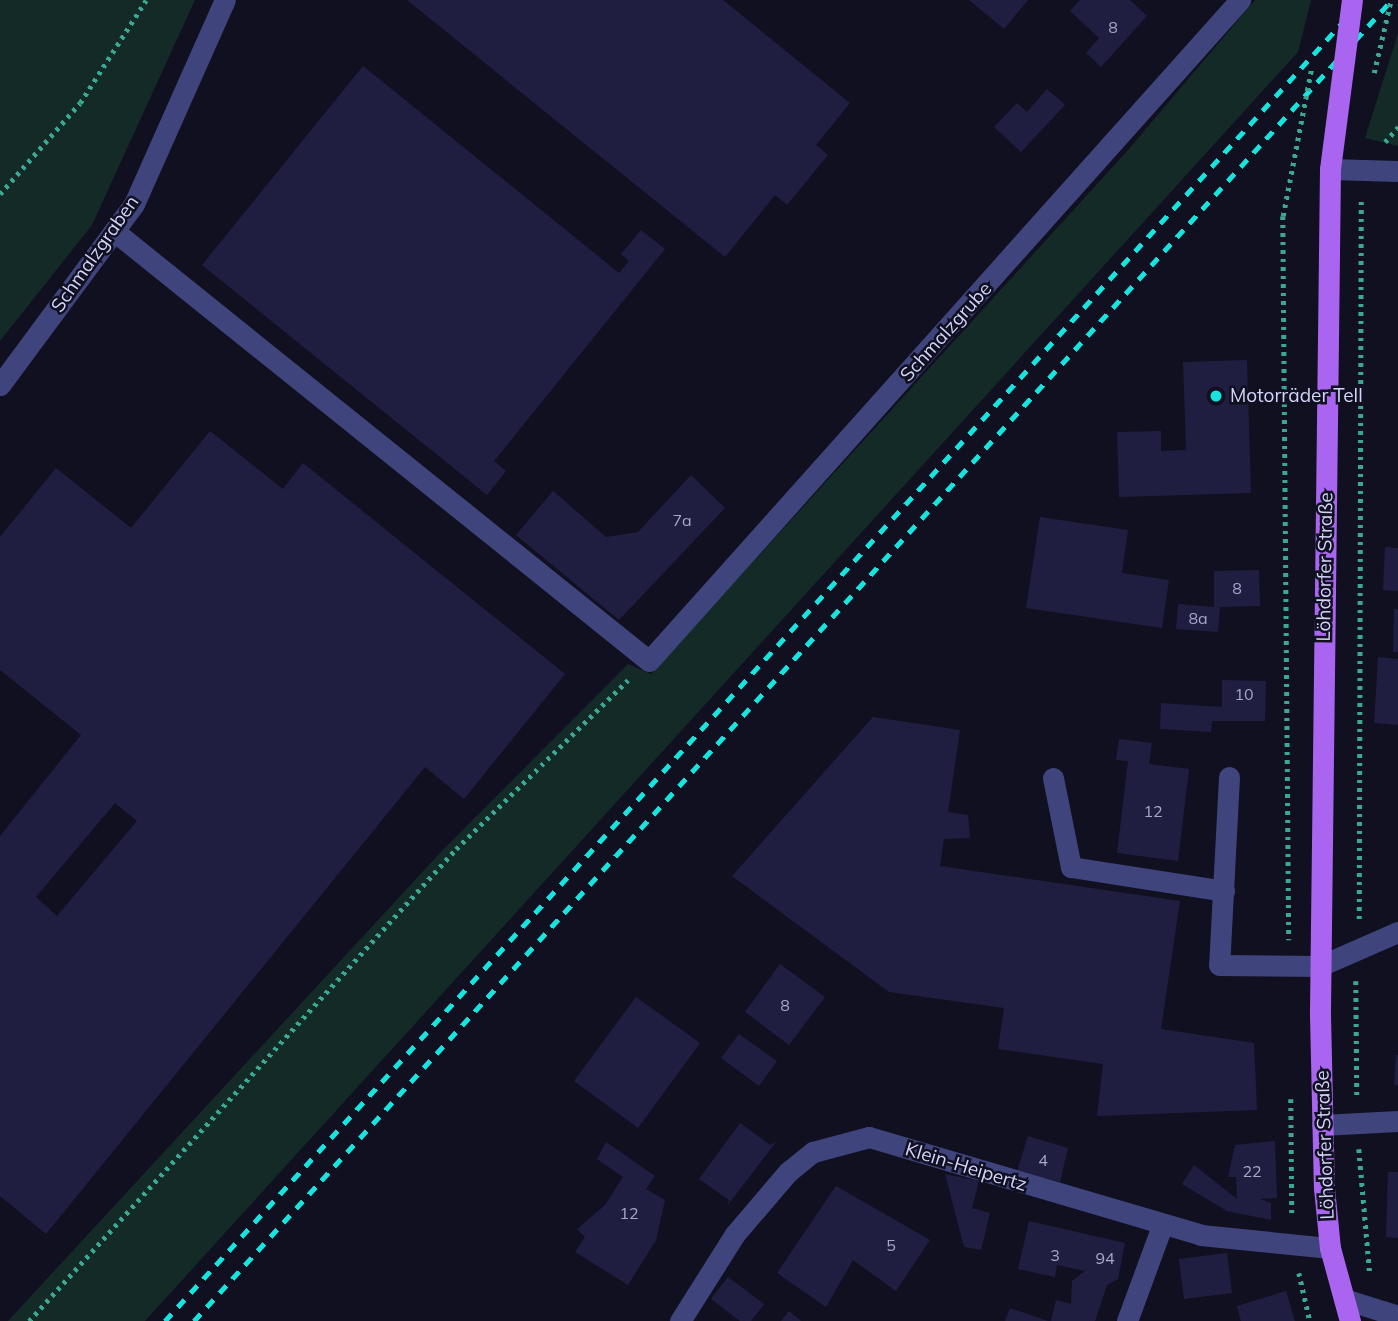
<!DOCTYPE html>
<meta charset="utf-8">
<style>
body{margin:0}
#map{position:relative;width:1398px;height:1321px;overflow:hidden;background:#101021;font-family:Mulish,sans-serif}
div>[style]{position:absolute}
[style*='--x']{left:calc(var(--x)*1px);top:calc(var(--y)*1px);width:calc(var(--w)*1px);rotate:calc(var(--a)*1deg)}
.green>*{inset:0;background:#132a27}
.building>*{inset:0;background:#201e40}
.path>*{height:4.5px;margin-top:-2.25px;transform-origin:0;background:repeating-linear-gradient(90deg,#3aa994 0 3.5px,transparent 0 8.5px)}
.minor>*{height:21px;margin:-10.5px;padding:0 10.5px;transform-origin:10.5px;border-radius:10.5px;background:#3f457c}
.major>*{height:21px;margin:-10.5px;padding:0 10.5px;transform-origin:10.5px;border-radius:10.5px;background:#aa65f0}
.rail>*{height:5px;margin-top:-2.5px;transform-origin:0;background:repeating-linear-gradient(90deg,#16e5df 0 10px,transparent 0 19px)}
.path-bridge>*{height:4.5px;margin-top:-2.25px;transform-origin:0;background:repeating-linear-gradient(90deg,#3aa994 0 3.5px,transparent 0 8.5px)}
.major-bridge>*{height:21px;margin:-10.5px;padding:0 10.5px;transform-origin:10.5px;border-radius:10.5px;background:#aa65f0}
.dots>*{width:19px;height:19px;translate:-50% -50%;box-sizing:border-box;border:4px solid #101021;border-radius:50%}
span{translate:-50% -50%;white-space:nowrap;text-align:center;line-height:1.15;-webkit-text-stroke:5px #101021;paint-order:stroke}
.number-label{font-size:16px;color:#a7a6cc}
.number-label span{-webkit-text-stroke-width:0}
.street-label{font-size:19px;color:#d4d4fb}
.poi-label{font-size:19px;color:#d4d4fb}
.left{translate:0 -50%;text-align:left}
</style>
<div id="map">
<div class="green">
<i style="clip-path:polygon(0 0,195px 0,92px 225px,0 341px)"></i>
<i style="clip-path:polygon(1255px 0,1311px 0,1298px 52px,145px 1321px,8px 1321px,438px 855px,628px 664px,651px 674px,1128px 150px)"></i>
<i style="clip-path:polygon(1398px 33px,1398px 146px,1365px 138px)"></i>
</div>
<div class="building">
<i style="clip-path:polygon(407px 0,723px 0,850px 103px,816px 145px,828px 155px,787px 205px,775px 195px,725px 257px)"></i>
<i style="clip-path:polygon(969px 0,1028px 0,1004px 29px)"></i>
<i style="clip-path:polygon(1080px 0,1130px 0,1147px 16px,1101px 67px,1086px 53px,1099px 38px,1070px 11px)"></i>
<i style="clip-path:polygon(363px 66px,619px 273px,629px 261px,621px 254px,641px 230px,665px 249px,494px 461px,506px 471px,487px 495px,202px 265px)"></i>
<i style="clip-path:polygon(1047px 89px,1065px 105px,1021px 152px,994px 127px,1017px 103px,1027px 112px)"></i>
<i style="clip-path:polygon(1247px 360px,1251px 493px,1119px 497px,1117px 432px,1161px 431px,1161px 451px,1186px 450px,1183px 362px)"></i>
<i style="clip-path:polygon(evenodd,210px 431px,283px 489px,303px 463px,565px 674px,464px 799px,425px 767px,46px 1234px,0 1196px,0 836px,81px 735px,0 670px,0 537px,56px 468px,131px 528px,210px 431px,115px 803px,137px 821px,57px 916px,36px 897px,115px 803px)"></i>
<i style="clip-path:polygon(691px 475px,725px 508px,619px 620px,516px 535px,553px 491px,606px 537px,638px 532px)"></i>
<i style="clip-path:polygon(1040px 517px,1128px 530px,1122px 573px,1169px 580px,1162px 628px,1026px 608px)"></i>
<i style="clip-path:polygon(1385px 547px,1398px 548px,1398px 591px,1383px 590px)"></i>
<i style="clip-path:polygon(1259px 570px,1260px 606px,1220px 607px,1218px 632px,1176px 629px,1178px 604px,1214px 607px,1214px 571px)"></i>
<i style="clip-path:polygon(1394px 609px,1398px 609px,1398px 652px,1393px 652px)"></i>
<i style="clip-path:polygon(1378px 657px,1398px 659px,1398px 725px,1374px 723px)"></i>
<i style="clip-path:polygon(1222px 680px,1266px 681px,1265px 721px,1212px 721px,1211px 732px,1160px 729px,1161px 703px,1222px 707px)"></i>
<i style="clip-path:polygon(873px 717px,960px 730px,948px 812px,968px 815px,970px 838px,944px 839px,940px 866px,1180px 901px,1161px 1029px,1254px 1043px,1257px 1110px,1097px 1116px,1103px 1064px,998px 1049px,1004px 1008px,889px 992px,732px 876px)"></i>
<i style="clip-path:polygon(1119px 739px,1152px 743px,1149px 764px,1189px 769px,1178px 861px,1117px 853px,1128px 761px,1116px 760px)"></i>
<i style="clip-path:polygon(780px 964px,825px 997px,789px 1045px,745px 1012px)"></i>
<i style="clip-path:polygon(636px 997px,700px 1043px,638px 1128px,574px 1081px)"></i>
<i style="clip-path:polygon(739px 1034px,777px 1061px,759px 1086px,721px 1058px)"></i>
<i style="clip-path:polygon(1396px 1055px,1398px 1055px,1398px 1085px,1394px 1085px)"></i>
<i style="clip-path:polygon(740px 1123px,770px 1145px,776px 1142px,727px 1206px,729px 1200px,699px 1179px)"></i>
<i style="clip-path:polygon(1028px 1136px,1068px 1148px,1060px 1182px,1017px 1171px)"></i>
<i style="clip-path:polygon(1275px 1141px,1277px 1198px,1260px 1199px,1271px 1203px,1271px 1220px,1227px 1211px,1182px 1184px,1194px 1165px,1237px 1199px,1236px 1177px,1228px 1177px,1235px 1145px)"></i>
<i style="clip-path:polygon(606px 1142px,655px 1176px,646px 1189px,665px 1200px,656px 1240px,628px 1285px,575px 1252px,585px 1237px,577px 1229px,605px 1205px,623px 1177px,597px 1159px)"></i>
<i style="clip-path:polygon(1388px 1172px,1398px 1172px,1398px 1238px,1386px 1237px)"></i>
<i style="clip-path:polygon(945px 1174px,979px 1181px,972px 1208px,990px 1213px,981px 1250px,964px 1247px)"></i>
<i style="clip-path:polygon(836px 1186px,930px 1240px,896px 1291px,853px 1260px,826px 1307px,777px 1273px)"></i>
<i style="clip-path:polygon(1029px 1221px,1125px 1243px,1118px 1279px,1107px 1285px,1095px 1321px,1051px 1321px,1056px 1300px,1071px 1304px,1072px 1281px,1085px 1271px,1057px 1265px,1055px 1277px,1018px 1269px)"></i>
<i style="clip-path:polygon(1227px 1253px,1232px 1293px,1184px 1299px,1179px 1259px)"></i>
<i style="clip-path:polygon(728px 1277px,764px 1304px,751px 1321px,740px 1321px,711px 1299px)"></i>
<i style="clip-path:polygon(1286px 1291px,1295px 1321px,1241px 1321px,1237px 1306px)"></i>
<i style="clip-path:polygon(1010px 1308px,1048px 1321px,1005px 1321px)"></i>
<i style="clip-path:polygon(789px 1311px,801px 1321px,781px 1321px)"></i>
</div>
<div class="path">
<i style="--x:1385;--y:142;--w:20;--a:-49"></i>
<i style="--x:0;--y:194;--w:121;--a:-48.7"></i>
<i style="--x:80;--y:103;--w:122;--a:-57.3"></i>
<i style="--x:1283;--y:216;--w:724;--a:89.53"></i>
<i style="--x:1359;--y:919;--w:722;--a:-89.84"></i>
<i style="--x:1356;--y:981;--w:117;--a:89.5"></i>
<i style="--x:1291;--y:1099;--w:117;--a:89.5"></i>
<i style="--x:1359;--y:1149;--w:127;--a:85"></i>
<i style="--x:1299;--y:1273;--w:49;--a:77.1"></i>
<i style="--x:29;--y:1321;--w:636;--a:-47.87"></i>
<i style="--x:456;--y:849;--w:241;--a:-44.5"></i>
</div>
<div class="minor">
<i style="--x:1330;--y:169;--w:68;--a:1.7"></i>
<i style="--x:114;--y:231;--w:686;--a:38.79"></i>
<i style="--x:649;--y:661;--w:887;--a:-48.2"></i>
<i style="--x:0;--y:385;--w:225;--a:-53.5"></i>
<i style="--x:134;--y:204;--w:223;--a:-66"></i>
<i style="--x:1229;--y:777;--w:188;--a:93"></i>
<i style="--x:1219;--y:965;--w:101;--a:0.6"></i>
<i style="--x:1320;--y:966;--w:85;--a:-23.6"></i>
<i style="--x:1053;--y:778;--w:91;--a:78.6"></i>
<i style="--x:1071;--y:867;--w:155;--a:8.9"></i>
<i style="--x:1322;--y:1125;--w:76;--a:-3"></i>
<i style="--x:1344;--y:1299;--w:57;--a:17.5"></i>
<i style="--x:680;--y:1321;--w:103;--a:-57.7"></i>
<i style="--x:735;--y:1234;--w:82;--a:-49.5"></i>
<i style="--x:788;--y:1172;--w:32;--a:-39"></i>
<i style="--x:813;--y:1152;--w:58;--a:-15"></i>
<i style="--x:869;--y:1137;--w:346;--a:16.4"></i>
<i style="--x:1201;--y:1235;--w:130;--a:5.8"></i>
<i style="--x:1127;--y:1321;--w:101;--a:-69.8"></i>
</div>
<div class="major">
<i style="--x:1330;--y:169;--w:846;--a:90.68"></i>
<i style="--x:1320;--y:1015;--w:173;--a:88.7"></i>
<i style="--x:1324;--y:1188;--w:60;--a:84.3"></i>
<i style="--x:1330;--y:1248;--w:76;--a:74.7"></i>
</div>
<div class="rail">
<i style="--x:165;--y:1321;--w:1783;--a:-47.8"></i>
<i style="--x:194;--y:1321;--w:1783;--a:-47.8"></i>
</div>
<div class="path-bridge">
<i style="--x:1374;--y:73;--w:75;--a:-76.9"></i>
<i style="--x:1283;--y:216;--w:149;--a:-79.1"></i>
</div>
<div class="major-bridge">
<i style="--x:1330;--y:169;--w:170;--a:-82.6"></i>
</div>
<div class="dots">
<i style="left:1216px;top:396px;background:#16e5df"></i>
</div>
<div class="number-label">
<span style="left:1113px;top:27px">8</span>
<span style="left:682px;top:520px">7a</span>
<span style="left:1237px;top:588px">8</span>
<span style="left:1198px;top:618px">8a</span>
<span style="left:1244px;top:694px">10</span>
<span style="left:1153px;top:811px">12</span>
<span style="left:785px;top:1005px">8</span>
<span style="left:1043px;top:1160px">4</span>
<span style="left:1252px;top:1171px">22</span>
<span style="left:629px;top:1213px">12</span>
<span style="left:891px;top:1245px">5</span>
<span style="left:1055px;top:1255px">3</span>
<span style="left:1105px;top:1258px">94</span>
</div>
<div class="street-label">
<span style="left:95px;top:254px;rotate:-55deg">Schmalzgraben</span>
<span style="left:946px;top:332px;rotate:-48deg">Schmalzgrube</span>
<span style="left:1325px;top:567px;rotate:-89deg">Löhdorfer Straße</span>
<span style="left:1325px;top:1145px;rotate:-92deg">Löhdorfer Straße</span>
<span style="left:966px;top:1167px;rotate:17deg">Klein-Heipertz</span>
</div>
<div class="poi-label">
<span class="left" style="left:1230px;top:396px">Motorräder Tell</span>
</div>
</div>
